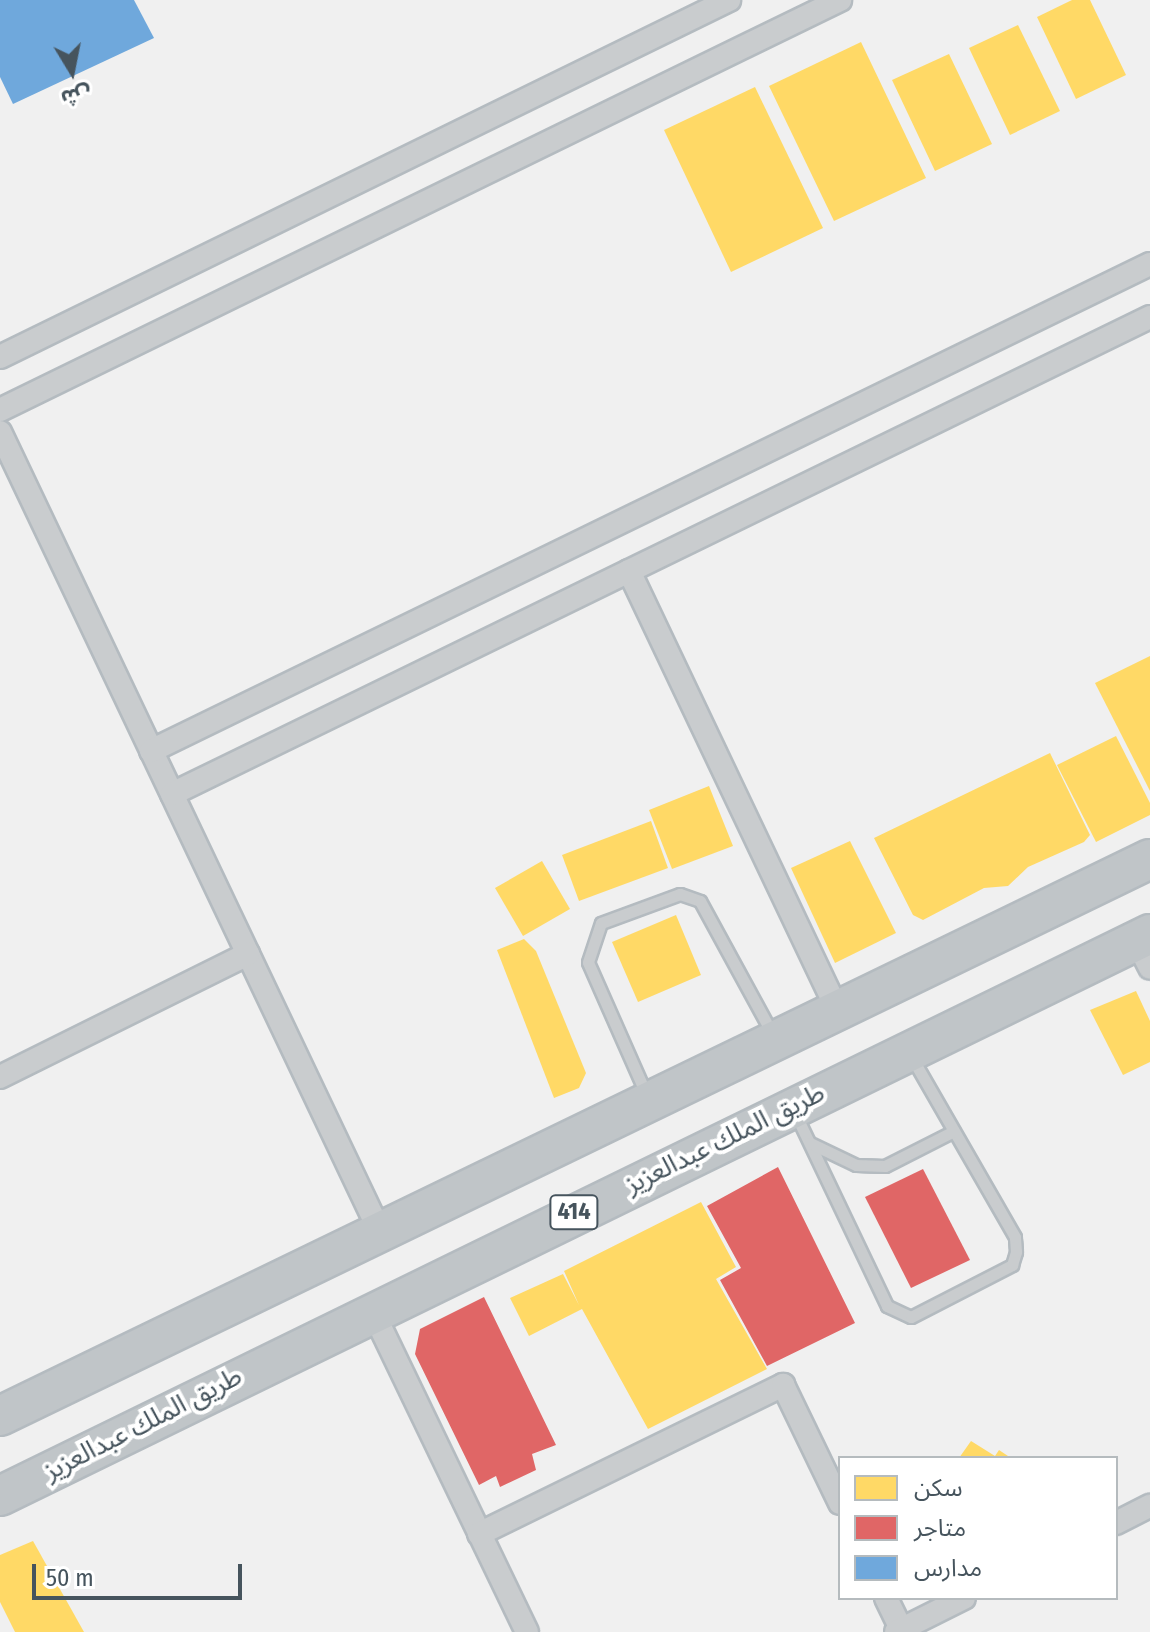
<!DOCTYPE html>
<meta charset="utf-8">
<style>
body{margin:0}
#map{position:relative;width:1150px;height:1632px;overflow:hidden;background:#f0f0f0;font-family:"Fira Sans Condensed","Noto Sans Arabic",sans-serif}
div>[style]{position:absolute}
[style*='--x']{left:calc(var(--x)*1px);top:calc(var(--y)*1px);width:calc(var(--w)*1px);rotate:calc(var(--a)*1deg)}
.homes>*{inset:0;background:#ffd966}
.shops>*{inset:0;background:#e06666}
.schools>*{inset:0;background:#6fa8dc}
.roads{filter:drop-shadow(2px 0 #b4bbc0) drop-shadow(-2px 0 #b4bbc0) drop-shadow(0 2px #b4bbc0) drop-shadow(0 -2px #b4bbc0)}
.service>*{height:11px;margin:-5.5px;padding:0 5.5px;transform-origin:5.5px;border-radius:5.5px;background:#c9ccce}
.minor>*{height:22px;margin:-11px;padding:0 11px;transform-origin:11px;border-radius:11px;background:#c9ccce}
.trunk>*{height:38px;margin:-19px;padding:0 19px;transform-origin:19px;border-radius:19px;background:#c0c5c8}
span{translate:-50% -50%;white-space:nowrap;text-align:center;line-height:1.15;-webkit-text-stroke:8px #fff;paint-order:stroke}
.shield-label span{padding:2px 6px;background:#fff;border:2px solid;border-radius:6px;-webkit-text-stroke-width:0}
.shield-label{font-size:24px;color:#46545d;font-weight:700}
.street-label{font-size:26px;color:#46545d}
.legend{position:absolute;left:838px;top:1456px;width:280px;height:144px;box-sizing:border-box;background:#fff;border:2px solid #b5bbbe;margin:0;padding:10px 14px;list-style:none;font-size:24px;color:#46545d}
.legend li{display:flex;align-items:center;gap:16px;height:40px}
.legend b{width:40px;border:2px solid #b5bbbe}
.north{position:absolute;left:32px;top:32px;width:80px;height:80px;-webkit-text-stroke:6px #fff;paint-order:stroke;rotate:170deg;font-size:22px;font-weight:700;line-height:32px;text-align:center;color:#46545d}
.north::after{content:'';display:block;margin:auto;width:28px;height:36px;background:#46545d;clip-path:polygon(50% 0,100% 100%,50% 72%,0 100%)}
.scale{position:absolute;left:32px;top:1564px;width:210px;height:36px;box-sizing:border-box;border:4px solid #46545d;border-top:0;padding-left:10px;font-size:24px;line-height:28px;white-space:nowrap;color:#46545d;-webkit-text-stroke:6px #fff;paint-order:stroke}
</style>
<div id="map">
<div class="homes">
<i style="clip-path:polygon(1072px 0,1090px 0,1126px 75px,1076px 99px,1037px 17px)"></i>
<i style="clip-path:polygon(1018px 25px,1060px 111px,1010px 135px,969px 48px)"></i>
<i style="clip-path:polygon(861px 42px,926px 178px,834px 221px,769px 86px)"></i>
<i style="clip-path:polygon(949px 54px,992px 144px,935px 171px,892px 80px)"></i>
<i style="clip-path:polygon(755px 87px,823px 228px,731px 272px,664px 130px)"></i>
<i style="clip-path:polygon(1150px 656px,1150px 791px,1095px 683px)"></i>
<i style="clip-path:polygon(1116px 736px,1150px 803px,1150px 815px,1096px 842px,1057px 765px)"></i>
<i style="clip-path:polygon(1050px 753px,1090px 835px,1084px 842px,1028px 867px,1008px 886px,984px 888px,923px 920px,913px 915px,874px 838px)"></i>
<i style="clip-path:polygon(709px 786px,733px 846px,672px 869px,649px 810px)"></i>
<i style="clip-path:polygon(651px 821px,668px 868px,579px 901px,562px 855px)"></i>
<i style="clip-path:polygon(850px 841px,896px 933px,835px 963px,791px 868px)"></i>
<i style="clip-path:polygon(542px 861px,570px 909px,523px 936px,495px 888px)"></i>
<i style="clip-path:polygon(676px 915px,701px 975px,638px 1002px,612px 942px)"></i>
<i style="clip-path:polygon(524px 939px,536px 951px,586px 1073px,579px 1088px,554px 1098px,497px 950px)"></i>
<i style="clip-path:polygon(1136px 991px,1150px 1021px,1150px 1062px,1123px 1075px,1090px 1010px)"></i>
<i style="clip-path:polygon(701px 1202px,736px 1267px,716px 1279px,767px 1369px,648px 1429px,582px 1309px,529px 1336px,510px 1298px,563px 1274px,579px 1305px,564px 1271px)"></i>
<i style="clip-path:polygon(971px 1441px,995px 1456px,999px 1450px,1011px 1458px,959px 1458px)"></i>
<i style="clip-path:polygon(33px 1541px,84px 1632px,15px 1632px,0 1602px,0 1555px)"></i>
</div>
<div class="shops">
<i style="clip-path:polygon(778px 1167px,855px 1323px,767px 1366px,720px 1280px,741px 1268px,707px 1206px)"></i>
<i style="clip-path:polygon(923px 1169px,970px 1260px,911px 1288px,865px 1197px)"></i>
<i style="clip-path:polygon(484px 1297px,556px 1445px,532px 1454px,536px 1470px,500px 1487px,496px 1476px,479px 1485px,415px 1354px,420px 1329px)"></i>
</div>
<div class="schools">
<i style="clip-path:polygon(0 0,134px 0,154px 38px,13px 104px,0 77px)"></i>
</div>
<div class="roads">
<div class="service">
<i style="--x:647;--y:1096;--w:146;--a:-113.8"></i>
<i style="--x:588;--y:962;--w:41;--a:-71.6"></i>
<i style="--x:601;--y:923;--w:84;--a:-20.2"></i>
<i style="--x:680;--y:894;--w:21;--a:19"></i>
<i style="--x:700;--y:901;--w:153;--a:61.4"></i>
<i style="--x:795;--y:1113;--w:214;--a:64.5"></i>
<i style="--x:887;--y:1306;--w:26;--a:25"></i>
<i style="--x:911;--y:1317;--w:114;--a:-27.2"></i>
<i style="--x:1012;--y:1265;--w:14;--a:-73"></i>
<i style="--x:1016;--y:1252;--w:15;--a:-94"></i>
<i style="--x:1015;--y:1237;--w:207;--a:-119.9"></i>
<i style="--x:810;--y:1143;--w:51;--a:25.6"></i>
<i style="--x:856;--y:1165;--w:29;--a:2"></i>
<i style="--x:885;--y:1166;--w:77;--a:-26.9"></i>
</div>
<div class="minor">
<i style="--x:0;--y:357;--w:812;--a:-26.09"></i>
<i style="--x:0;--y:410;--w:935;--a:-26.02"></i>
<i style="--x:0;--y:432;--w:886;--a:64.59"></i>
<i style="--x:629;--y:571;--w:485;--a:64.6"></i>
<i style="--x:151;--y:751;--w:1111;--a:-25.99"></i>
<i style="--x:172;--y:794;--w:1088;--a:-26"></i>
<i style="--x:1136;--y:940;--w:31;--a:63"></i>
<i style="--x:0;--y:1077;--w:277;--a:-26.4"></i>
<i style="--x:372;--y:1310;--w:357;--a:64.3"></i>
<i style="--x:1116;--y:1523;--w:38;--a:-27"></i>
<i style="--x:479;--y:1534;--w:339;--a:-26.1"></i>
<i style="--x:783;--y:1385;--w:131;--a:64.2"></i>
<i style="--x:886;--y:1598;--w:34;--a:64"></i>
<i style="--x:896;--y:1632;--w:76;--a:-26.6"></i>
</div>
<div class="trunk">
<i style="--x:0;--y:1416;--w:1278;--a:-25.84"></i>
<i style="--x:0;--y:1496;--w:1280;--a:-26.04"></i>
</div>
</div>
<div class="shield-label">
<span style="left:574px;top:1212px">414</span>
</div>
<div class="street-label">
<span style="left:725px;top:1139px;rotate:-26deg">طريق الملك عبدالعزيز</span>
<span style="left:143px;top:1424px;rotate:-27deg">طريق الملك عبدالعزيز</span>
</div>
<ul class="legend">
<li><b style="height:22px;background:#ffd966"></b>سكن</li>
<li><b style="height:22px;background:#e06666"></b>متاجر</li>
<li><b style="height:22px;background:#6fa8dc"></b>مدارس</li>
</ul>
<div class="north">ش</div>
<div class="scale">50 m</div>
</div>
